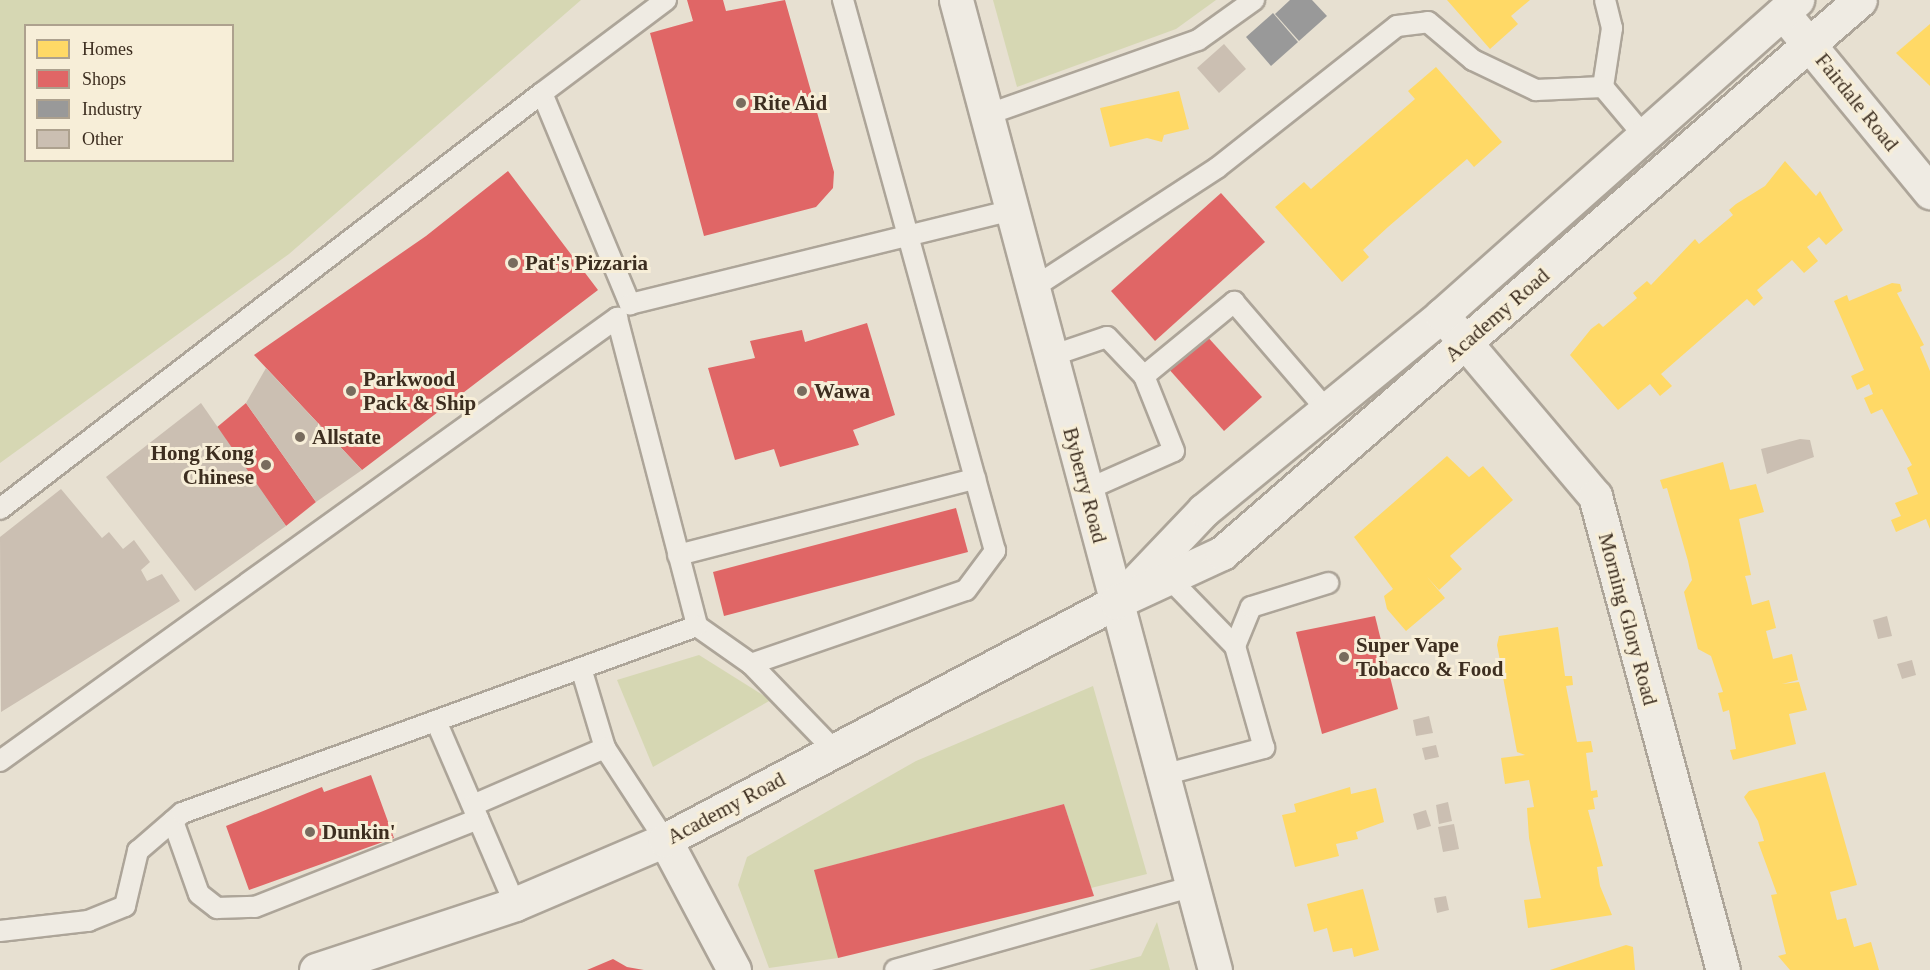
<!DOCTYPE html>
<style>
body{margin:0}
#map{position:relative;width:1930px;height:970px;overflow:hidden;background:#e7e0d1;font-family:"Times New Roman",serif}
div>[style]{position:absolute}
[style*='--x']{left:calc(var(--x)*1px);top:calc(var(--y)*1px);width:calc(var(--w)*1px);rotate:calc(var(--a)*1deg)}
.green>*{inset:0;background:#d6d7b3}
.homes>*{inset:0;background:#ffd966}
.shops>*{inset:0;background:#e06666}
.industry>*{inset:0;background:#999}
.building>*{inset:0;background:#cbbfb2}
.roads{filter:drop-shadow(2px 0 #ada599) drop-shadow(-2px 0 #ada599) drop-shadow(0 2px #ada599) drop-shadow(0 -2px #ada599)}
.service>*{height:20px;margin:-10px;padding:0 10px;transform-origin:10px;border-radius:10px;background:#efebe3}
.minor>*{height:33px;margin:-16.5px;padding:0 16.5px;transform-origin:16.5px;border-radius:16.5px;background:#efebe3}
.tertiary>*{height:33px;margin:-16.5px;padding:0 16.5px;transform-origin:16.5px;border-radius:16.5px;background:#efebe3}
.secondary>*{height:33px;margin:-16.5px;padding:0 16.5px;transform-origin:16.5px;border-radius:16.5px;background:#efebe3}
.dots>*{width:16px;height:16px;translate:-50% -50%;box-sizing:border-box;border:3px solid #f7eed8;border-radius:50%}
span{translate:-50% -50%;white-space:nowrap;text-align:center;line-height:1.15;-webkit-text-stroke:6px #f7eed8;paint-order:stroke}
.street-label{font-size:21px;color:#3d2e20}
.poi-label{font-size:21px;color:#3d2e20;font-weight:700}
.left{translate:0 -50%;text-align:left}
.right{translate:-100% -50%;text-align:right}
.legend{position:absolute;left:24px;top:24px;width:210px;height:138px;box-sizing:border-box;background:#f7eed8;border:2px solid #ada18e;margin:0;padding:8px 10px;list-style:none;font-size:18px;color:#3d2e20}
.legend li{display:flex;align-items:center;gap:12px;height:30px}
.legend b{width:30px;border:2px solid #ada18e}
</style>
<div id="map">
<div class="green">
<i style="clip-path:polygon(evenodd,0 0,581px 0,289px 254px,0 463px,0 0,26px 26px,232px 26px,232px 160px,26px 160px,26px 26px)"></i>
<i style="clip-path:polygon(993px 0,1216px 0,1176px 29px,1017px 87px)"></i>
<i style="clip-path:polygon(699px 655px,771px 700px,653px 767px,617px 680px)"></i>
<i style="clip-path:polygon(1093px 686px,1147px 874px,1091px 888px,1064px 804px,815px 870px,838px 958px,769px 968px,738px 885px,747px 857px,916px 761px)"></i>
<i style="clip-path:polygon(1157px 922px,1170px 970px,1089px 970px,1141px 956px)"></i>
</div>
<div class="homes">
<i style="clip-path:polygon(1447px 0,1530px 0,1511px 16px,1518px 24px,1490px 49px)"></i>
<i style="clip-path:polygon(1930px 24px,1930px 86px,1896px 53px)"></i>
<i style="clip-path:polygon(1436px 67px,1502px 142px,1474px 167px,1467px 159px,1388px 227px,1363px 250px,1369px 257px,1342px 282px,1275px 207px,1304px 182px,1311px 189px,1415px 99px,1408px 91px)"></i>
<i style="clip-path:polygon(1179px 91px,1189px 129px,1164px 135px,1162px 142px,1147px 138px,1110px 147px,1100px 108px)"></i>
<i style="clip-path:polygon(1785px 161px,1816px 196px,1820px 191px,1843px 230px,1826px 245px,1819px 237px,1807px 247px,1818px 261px,1804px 273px,1792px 260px,1757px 290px,1763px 298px,1754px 306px,1747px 299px,1661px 374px,1672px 386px,1660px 396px,1650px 384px,1618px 410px,1570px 355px,1591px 329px,1599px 323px,1603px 327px,1637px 298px,1633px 293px,1647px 281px,1651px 285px,1695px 239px,1699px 244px,1733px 215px,1729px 210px,1736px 204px,1765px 186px)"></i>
<i style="clip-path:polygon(1892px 283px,1900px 284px,1902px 291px,1897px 293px,1924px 345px,1920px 347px,1930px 371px,1930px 529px,1926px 519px,1896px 532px,1891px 520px,1901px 516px,1895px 503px,1918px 494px,1907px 468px,1912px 465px,1882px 409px,1871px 414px,1864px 398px,1873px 394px,1869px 384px,1857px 390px,1851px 376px,1864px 370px,1834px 301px,1847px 295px,1849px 301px)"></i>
<i style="clip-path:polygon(1447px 456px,1469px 477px,1483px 466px,1513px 500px,1450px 556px,1462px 569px,1439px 590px,1427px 577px,1445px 598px,1406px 631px,1387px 609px,1384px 596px,1393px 589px,1354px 537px)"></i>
<i style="clip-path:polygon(1723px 462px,1730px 490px,1756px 484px,1764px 512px,1739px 519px,1751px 575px,1745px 576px,1747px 583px,1752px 605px,1769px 600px,1776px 628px,1766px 631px,1773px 659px,1792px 654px,1798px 680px,1782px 684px,1799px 682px,1807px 710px,1789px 714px,1796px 744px,1733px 760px,1730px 750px,1736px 749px,1729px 710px,1723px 712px,1718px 693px,1723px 692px,1711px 656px,1698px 649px,1684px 592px,1692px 580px,1688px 561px,1667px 488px,1663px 489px,1660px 480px)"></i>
<i style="clip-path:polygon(1558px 627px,1565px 676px,1572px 676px,1573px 685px,1566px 686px,1577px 742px,1591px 741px,1593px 752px,1586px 753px,1591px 791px,1597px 790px,1598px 797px,1593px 798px,1595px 809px,1588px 810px,1603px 866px,1597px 867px,1600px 886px,1612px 915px,1528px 928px,1524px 900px,1541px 898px,1529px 838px,1527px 808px,1534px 807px,1529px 780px,1505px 784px,1501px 758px,1525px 755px,1517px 752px,1497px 645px,1499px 636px)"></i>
<i style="clip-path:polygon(1825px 772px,1857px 885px,1830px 892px,1837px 920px,1846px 918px,1854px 947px,1871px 942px,1879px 970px,1790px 970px,1778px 956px,1786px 954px,1771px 895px,1777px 894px,1758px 842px,1764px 841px,1758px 821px,1744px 797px,1749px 791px)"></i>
<i style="clip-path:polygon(1350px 787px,1351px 794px,1376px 788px,1384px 822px,1356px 832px,1358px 839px,1336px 844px,1339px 856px,1295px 867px,1282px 815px,1296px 812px,1294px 804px)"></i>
<i style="clip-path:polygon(1363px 889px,1379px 950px,1354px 957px,1352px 948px,1333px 952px,1327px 928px,1314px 932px,1307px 904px)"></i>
<i style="clip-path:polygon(1626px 945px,1633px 947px,1635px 970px,1550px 970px)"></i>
</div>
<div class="shops">
<i style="clip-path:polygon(687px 0,723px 0,726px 11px,785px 0,834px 172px,833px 188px,816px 207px,704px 236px,650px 33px,693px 21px)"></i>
<i style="clip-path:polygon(508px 171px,598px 290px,362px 470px,254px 355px,426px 236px)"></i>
<i style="clip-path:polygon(1221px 193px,1265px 242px,1155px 341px,1111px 291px)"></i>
<i style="clip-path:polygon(867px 323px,895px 415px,853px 430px,859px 445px,780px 467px,774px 449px,735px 460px,708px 368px,755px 358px,750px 341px,802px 330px,805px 342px)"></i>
<i style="clip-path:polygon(1205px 334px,1262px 397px,1224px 431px,1167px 367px)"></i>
<i style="clip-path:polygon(246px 403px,316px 502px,286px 526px,216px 428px)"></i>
<i style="clip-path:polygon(956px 508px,968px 552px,724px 616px,713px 572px)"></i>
<i style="clip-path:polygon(1375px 616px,1398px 709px,1322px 734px,1296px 632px)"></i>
<i style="clip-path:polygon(371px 775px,394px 838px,249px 890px,226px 826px,322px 787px,324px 792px)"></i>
<i style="clip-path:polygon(1064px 804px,1094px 896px,838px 958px,814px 870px)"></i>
<i style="clip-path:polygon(613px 959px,627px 967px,644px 970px,587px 970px)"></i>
</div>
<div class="industry">
<i style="clip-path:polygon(1290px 0,1312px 0,1327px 16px,1299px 41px,1275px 14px)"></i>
<i style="clip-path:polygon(1273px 13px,1298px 42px,1271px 66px,1246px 37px)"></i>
</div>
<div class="building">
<i style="clip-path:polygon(1224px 44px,1246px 69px,1219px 93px,1197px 68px)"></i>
<i style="clip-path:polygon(266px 368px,362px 470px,316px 502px,246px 403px)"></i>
<i style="clip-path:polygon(201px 403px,286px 526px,195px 591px,106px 477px)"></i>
<i style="clip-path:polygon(1800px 439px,1810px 440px,1814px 457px,1767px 474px,1761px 449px)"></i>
<i style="clip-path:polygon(61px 489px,102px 538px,109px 532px,123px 549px,134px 540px,150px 562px,141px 570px,147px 581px,162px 574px,180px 601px,1px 712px,0 537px)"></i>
<i style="clip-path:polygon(1887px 616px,1892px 636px,1878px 639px,1873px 620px)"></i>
<i style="clip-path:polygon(1912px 660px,1916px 675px,1902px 679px,1897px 664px)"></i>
<i style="clip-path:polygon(1429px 716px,1433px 733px,1416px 736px,1413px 720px)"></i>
<i style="clip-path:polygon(1436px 745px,1439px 757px,1425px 760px,1422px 748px)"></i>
<i style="clip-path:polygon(1448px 802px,1452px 821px,1439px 824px,1436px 805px)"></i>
<i style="clip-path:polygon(1426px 810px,1431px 826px,1417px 830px,1413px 814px)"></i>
<i style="clip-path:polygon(1454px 824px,1459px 849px,1443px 852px,1438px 827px)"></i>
<i style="clip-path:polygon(1446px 896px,1449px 910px,1437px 913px,1434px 898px)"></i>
</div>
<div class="roads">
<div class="service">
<i style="--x:666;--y:0;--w:155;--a:143.1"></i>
<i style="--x:542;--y:93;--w:229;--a:67.4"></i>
<i style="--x:630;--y:304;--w:393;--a:-13.8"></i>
<i style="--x:1605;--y:0;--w:29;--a:76"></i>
<i style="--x:1612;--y:28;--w:60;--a:98.7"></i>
<i style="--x:1603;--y:87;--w:65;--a:50"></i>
<i style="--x:986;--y:115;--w:225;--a:-19.5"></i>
<i style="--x:1198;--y:40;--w:69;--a:-35.5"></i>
<i style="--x:1033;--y:288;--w:220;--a:-33.1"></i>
<i style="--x:1217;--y:168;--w:229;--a:-38.3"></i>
<i style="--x:1397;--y:26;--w:31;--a:-7"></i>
<i style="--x:1428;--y:22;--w:59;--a:40.2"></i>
<i style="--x:1473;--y:60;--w:70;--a:25.5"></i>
<i style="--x:1536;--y:90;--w:67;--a:-2.6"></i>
<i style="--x:1051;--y:356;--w:59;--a:-18.7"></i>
<i style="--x:1107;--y:337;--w:54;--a:46.5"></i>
<i style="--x:1086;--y:490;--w:96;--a:-23.9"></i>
<i style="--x:1174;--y:451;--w:81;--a:-111.8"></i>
<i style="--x:1144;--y:376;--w:117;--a:-39.4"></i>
<i style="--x:1234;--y:302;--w:143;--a:49.3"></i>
<i style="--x:0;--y:509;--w:683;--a:-37.51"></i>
<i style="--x:678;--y:555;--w:307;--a:-14.4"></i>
<i style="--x:1162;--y:571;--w:105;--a:45.8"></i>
<i style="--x:751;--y:664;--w:121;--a:46"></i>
<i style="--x:581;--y:668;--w:84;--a:73.3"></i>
<i style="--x:605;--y:748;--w:110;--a:56.9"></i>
<i style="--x:436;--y:721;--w:199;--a:66.7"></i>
<i style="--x:0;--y:761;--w:760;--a:-35.68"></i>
<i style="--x:617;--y:318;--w:318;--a:75.4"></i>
<i style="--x:697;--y:626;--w:66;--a:35.1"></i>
<i style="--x:751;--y:664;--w:227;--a:-19"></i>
<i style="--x:966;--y:590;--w:49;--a:-53.4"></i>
<i style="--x:995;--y:551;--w:572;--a:-105.42"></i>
<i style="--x:1163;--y:775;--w:105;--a:-15"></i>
<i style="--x:1264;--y:748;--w:106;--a:-105.9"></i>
<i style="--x:1235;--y:646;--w:42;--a:-67.7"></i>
<i style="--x:1251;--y:607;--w:81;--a:-17.3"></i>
<i style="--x:473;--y:805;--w:144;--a:-23.4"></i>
<i style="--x:173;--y:821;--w:77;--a:70.4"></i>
<i style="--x:199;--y:894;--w:23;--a:38"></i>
<i style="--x:217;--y:908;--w:38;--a:-2"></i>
<i style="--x:255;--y:907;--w:240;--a:-21.5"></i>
<i style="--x:0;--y:931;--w:89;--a:-6.5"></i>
<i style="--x:88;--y:921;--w:40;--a:-22"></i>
<i style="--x:125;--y:906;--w:57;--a:-76.7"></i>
<i style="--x:138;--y:851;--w:58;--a:-40.8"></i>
<i style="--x:182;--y:813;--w:548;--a:-19.96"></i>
<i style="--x:895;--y:970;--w:310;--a:-15.7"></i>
</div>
<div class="minor">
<i style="--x:1783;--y:13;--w:232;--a:50.6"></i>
<i style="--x:1442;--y:315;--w:237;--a:49.8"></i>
<i style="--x:1595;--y:496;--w:491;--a:74.9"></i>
<i style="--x:665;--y:840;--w:147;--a:62"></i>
</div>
<div class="tertiary">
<i style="--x:956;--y:0;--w:1004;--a:75.05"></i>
</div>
<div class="secondary">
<i style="--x:1124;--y:594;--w:116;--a:-46.4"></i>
<i style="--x:1204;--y:510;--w:308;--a:-39.3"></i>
<i style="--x:1442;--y:315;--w:475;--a:-41.6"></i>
<i style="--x:316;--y:970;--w:210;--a:-18.3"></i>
<i style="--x:515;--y:904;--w:163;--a:-23.1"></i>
<i style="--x:665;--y:840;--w:510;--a:-27.82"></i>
<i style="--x:1116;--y:602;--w:117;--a:-24.8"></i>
<i style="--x:1222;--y:553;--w:844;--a:-40.92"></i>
</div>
</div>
<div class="dots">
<i style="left:741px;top:103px;background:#786c5e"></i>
<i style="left:513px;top:263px;background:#786c5e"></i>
<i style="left:351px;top:391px;background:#786c5e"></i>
<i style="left:802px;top:391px;background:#786c5e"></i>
<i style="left:300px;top:437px;background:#786c5e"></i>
<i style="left:266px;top:465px;background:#786c5e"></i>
<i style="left:1344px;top:657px;background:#786c5e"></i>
<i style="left:310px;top:832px;background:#786c5e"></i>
</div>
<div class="street-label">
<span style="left:1857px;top:102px;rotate:51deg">Fairdale Road</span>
<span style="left:1497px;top:315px;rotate:-41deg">Academy Road</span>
<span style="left:1085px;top:485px;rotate:75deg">Byberry Road</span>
<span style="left:1628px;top:619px;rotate:75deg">Morning Glory Road</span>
<span style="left:726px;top:808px;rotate:-28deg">Academy Road</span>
</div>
<div class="poi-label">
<span class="left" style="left:753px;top:103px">Rite Aid</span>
<span class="left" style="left:525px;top:263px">Pat's Pizzaria</span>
<span class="left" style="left:363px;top:391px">Parkwood<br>Pack &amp; Ship</span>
<span class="left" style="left:814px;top:391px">Wawa</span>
<span class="left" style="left:312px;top:437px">Allstate</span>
<span class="right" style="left:254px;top:465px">Hong Kong<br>Chinese</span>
<span class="left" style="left:1356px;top:657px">Super Vape<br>Tobacco &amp; Food</span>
<span class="left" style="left:322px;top:832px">Dunkin'</span>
</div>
<ul class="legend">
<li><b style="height:16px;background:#ffd966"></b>Homes</li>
<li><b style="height:16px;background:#e06666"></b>Shops</li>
<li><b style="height:16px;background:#999"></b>Industry</li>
<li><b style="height:16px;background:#cbbfb2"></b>Other</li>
</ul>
</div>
